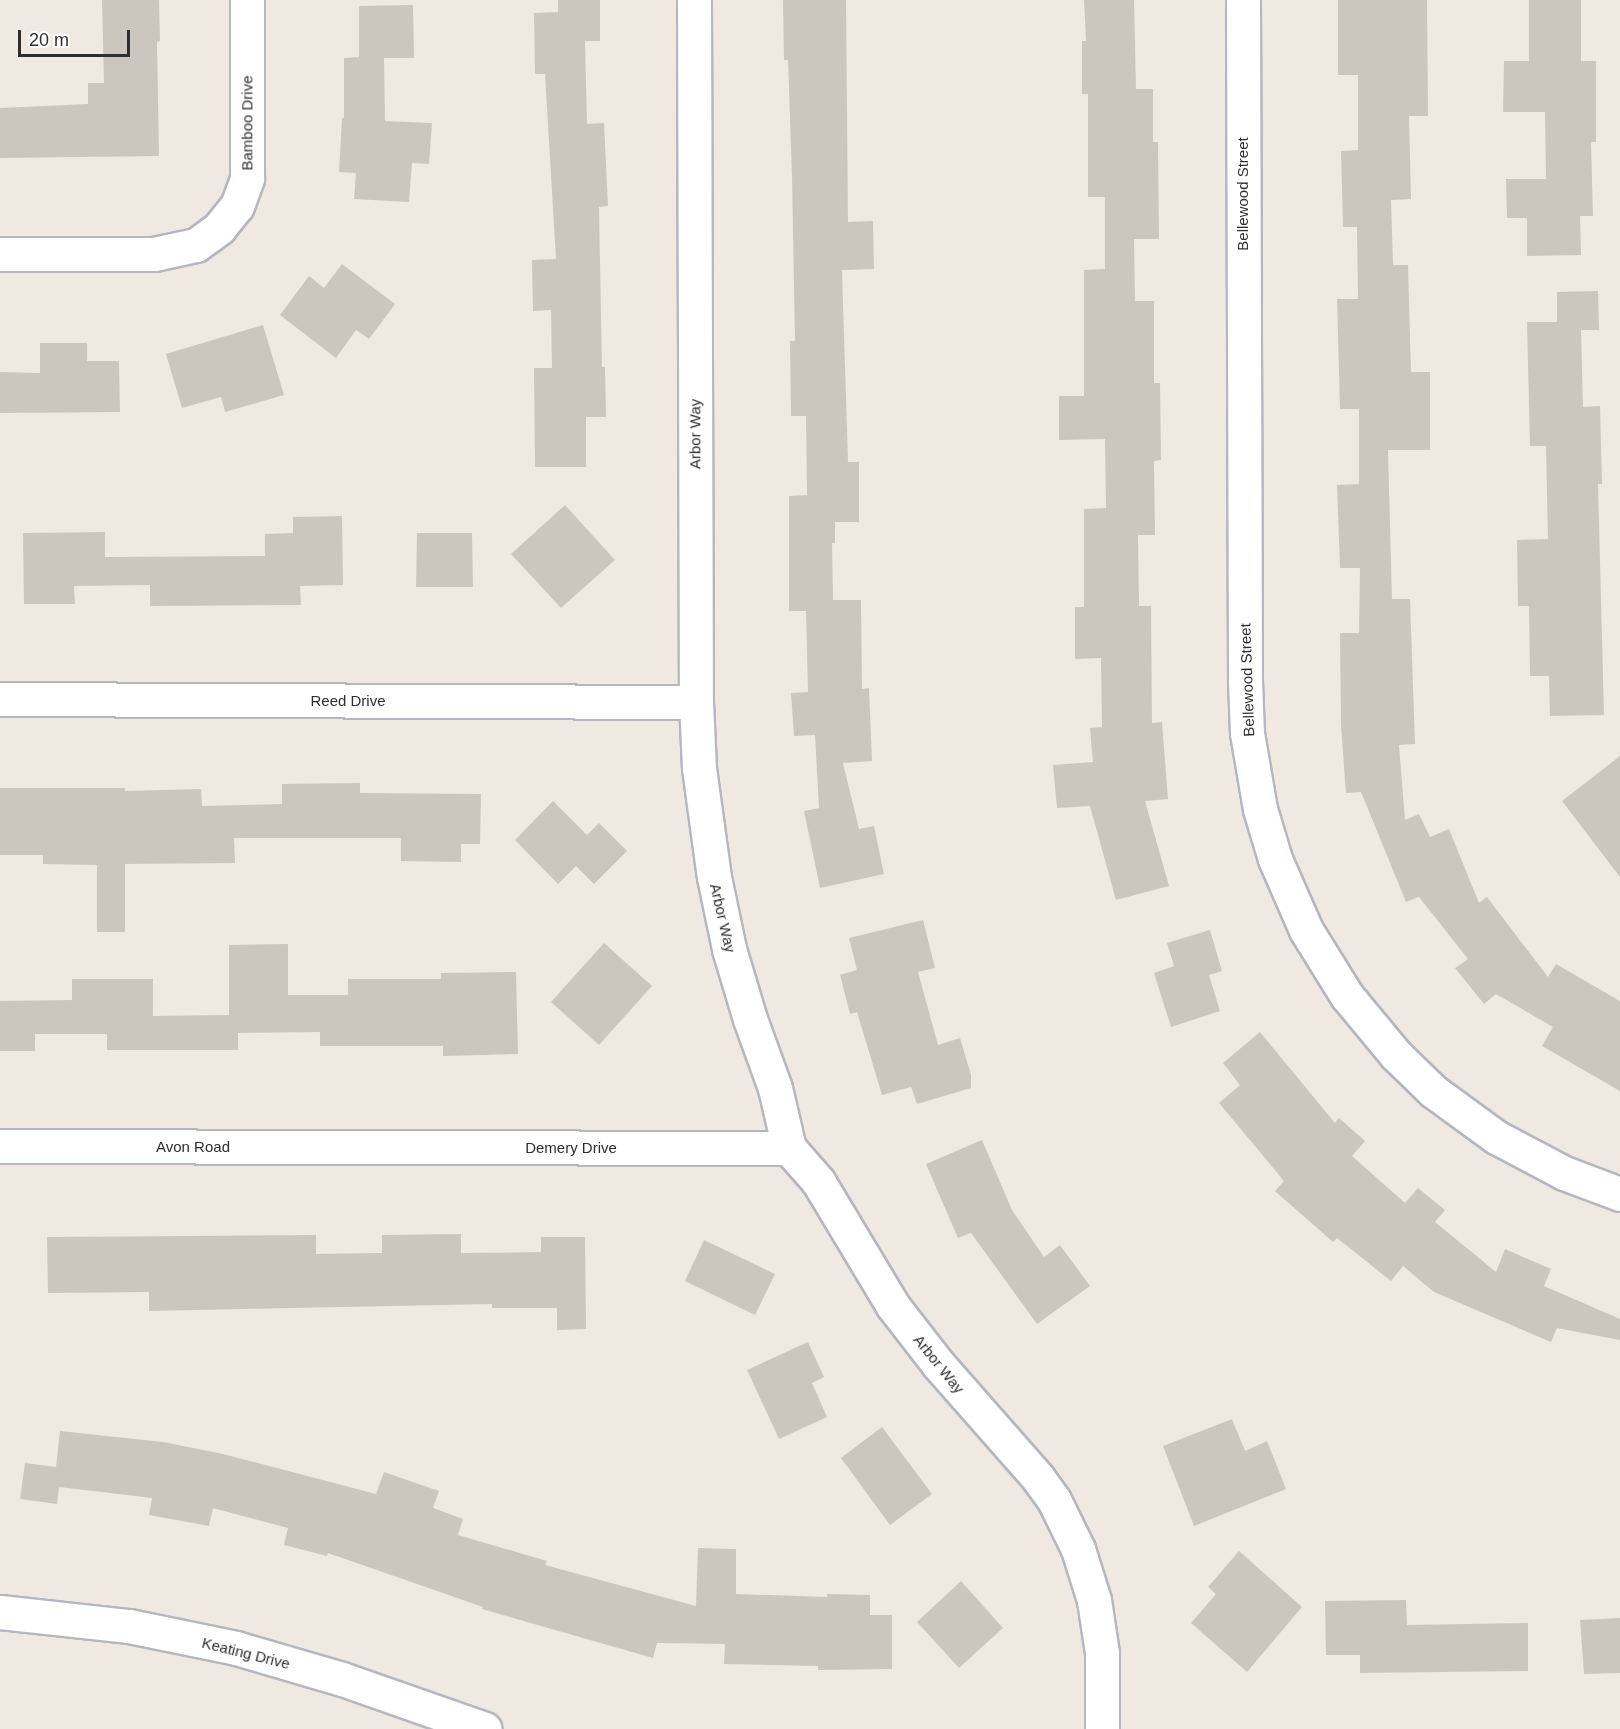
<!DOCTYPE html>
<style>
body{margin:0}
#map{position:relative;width:1620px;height:1729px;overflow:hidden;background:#efe9e1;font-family:Arial,sans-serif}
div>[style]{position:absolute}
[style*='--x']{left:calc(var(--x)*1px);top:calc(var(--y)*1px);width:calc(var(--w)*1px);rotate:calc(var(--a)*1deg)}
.building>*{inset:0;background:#cbc7bf}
.roads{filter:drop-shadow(2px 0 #b4b7c1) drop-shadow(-2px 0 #b4b7c1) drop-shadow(0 2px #b4b7c1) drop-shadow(0 -2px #b4b7c1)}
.street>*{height:33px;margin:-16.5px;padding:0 16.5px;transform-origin:16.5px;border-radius:16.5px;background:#fff}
span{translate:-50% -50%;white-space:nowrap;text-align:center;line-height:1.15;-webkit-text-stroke:4.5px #fff;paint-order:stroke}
.street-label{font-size:15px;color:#2e2e2e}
.scale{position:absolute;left:18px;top:30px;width:112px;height:27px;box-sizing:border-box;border:3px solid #2e2e2e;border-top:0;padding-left:8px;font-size:18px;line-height:21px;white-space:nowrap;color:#2e2e2e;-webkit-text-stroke:4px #fff;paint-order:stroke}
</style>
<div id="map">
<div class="building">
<i style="clip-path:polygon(102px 0,159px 0,160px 41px,157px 42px,159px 156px,0 158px,0 108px,88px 104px,88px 83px,104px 83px)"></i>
<i style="clip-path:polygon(558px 0,600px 0,600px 41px,585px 41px,587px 124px,604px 123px,608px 206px,599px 207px,602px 367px,605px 367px,606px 417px,586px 417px,586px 467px,535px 467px,534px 368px,552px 368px,551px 310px,533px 311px,532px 260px,556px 259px,545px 74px,535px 74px,534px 13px,558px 12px)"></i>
<i style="clip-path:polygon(783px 0,846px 0,848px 222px,873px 221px,874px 269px,842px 270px,848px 462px,859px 462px,859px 522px,835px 522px,835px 543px,832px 543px,833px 600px,861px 600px,862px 689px,869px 688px,872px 761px,843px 763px,859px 829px,874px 826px,884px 874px,820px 888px,804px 811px,819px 808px,815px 735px,794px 736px,791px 693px,808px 692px,806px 611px,789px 611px,789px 496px,807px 495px,806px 416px,791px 416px,790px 341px,795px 341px,792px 177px,788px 60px,784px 60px)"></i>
<i style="clip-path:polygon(1084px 0,1134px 0,1136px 89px,1153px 89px,1153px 142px,1158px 142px,1159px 239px,1134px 239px,1135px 301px,1154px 301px,1154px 383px,1160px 383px,1161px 460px,1154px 461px,1155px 535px,1138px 535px,1139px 606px,1151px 606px,1152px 723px,1162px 722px,1168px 799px,1145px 801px,1169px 886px,1116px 900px,1090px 806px,1057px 808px,1053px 765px,1093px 762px,1090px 728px,1102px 727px,1101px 658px,1075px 659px,1075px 607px,1084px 607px,1084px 509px,1106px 508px,1105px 439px,1059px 440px,1059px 396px,1084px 396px,1084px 270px,1105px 269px,1105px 197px,1088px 197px,1088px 94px,1082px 94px,1082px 41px,1086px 41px)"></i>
<i style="clip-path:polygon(1338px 0,1427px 0,1428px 116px,1409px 116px,1411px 199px,1391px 200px,1393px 265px,1408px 265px,1411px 372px,1430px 372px,1430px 450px,1388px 450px,1392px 599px,1410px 599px,1415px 744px,1399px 745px,1405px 820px,1419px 814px,1430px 837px,1449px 829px,1479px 903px,1487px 897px,1548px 977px,1556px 964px,1620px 1001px,1620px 1091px,1542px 1046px,1553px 1027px,1496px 994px,1484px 1004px,1455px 968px,1468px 959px,1419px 897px,1406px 902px,1361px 792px,1346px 793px,1341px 725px,1340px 633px,1359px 633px,1360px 568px,1340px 568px,1337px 485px,1359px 484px,1359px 409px,1340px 409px,1337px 299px,1358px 299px,1357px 227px,1343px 227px,1341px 151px,1358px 150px,1358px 75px,1338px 75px)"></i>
<i style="clip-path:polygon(1529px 0,1581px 0,1581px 61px,1596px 61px,1596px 142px,1591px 142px,1593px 216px,1580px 216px,1581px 255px,1527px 256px,1527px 218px,1507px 218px,1506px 179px,1546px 179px,1545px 112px,1503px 112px,1504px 61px,1529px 61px)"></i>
<i style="clip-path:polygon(413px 5px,414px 58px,384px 58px,385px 121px,432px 123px,429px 164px,412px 163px,409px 202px,354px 199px,356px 173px,339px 172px,342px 118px,344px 118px,344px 58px,359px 57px,359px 6px)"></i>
<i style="clip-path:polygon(342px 264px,395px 304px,369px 339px,356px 330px,336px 358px,280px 315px,309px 276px,324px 288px)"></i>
<i style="clip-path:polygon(1598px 291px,1599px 330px,1581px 330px,1583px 407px,1600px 406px,1602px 484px,1598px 484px,1604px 715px,1550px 716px,1549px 676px,1530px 676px,1529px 606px,1518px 606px,1517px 540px,1548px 539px,1546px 446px,1530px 446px,1527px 322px,1557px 322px,1557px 292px)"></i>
<i style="clip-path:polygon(263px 325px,284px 395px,225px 412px,221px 397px,182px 408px,166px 354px)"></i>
<i style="clip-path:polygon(40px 343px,87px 343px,87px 361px,119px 361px,120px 412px,0 413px,0 372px,40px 373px)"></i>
<i style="clip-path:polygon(565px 505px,615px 560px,561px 608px,511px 554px)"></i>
<i style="clip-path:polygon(342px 516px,343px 585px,300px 586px,301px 605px,150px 606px,150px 585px,74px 586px,75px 604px,24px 604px,23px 533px,105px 532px,105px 557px,265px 556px,265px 534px,293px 533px,293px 517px)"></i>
<i style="clip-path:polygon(417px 533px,472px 533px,473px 587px,416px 587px)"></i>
<i style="clip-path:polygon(1620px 756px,1620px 877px,1562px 801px)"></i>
<i style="clip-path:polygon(360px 783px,360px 793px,481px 794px,480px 844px,461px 844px,461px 862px,401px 861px,401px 838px,234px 838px,235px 863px,125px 864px,125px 932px,97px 932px,97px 865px,43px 864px,43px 855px,0 855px,0 788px,125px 788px,125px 791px,201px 789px,202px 806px,282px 804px,282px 784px)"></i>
<i style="clip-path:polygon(553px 801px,587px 835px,599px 823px,627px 851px,594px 884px,576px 866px,558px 884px,515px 840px)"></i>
<i style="clip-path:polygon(923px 920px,935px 968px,918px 972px,938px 1045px,960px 1038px,971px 1075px,971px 1088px,917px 1104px,911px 1087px,882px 1095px,857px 1012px,850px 1014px,840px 975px,857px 970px,849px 938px)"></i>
<i style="clip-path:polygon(1210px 930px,1222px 971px,1209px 975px,1220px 1011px,1171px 1027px,1154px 973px,1174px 966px,1167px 943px)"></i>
<i style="clip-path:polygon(604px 943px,652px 986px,599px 1045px,551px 1002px)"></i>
<i style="clip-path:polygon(288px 944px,288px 995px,348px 995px,348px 979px,441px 979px,441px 973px,516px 972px,518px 1054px,443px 1056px,443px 1046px,320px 1046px,320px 1032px,238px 1033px,238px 1050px,107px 1050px,107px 1034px,35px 1034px,35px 1051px,0 1051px,0 1001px,72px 1000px,72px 979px,153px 979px,153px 1016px,229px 1015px,229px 945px)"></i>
<i style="clip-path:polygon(1260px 1032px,1335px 1123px,1339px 1118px,1365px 1141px,1352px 1156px,1405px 1203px,1418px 1188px,1445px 1210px,1435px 1222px,1496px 1272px,1505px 1249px,1551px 1269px,1544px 1286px,1620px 1319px,1620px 1340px,1557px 1328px,1551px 1342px,1434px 1292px,1403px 1266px,1391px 1281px,1337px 1238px,1333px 1242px,1275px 1191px,1284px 1181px,1219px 1103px,1240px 1085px,1223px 1063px)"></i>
<i style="clip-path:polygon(982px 1140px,1012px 1210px,1044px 1257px,1060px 1245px,1090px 1286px,1037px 1324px,971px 1233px,958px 1238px,926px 1164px)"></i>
<i style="clip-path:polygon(461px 1234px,461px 1253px,541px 1252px,541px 1237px,585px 1237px,586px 1329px,557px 1330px,557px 1308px,492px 1308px,492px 1304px,149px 1311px,149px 1292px,48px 1293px,47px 1237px,316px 1235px,316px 1254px,382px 1253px,382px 1235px)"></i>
<i style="clip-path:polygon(704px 1240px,775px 1274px,755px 1315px,685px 1281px)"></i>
<i style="clip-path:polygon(808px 1342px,824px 1377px,812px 1383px,827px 1417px,779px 1439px,747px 1370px)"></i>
<i style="clip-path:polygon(1232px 1419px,1245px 1451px,1267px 1441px,1286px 1489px,1194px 1526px,1163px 1446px)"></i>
<i style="clip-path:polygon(882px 1427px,932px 1494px,890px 1525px,841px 1458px)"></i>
<i style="clip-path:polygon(60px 1431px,163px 1442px,223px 1454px,376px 1494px,384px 1472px,439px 1491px,433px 1508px,463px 1519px,458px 1535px,547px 1561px,545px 1565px,696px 1606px,698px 1548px,736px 1549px,736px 1594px,827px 1597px,827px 1594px,870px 1595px,870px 1615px,892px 1615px,892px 1669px,818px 1670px,818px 1666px,724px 1664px,725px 1644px,657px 1643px,653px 1658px,482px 1609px,483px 1607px,328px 1553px,327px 1556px,284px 1545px,288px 1528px,213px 1508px,209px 1526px,149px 1515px,152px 1498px,59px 1487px,57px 1504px,20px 1499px,25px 1463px,56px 1467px)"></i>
<i style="clip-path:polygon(1239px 1551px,1302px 1607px,1247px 1672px,1191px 1623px,1216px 1594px,1208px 1587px)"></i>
<i style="clip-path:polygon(961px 1581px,1003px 1628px,959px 1668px,917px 1622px)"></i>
<i style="clip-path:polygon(1406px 1600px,1407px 1625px,1528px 1623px,1528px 1671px,1360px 1673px,1360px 1655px,1326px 1655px,1325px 1601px)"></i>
<i style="clip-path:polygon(1620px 1618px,1620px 1673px,1584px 1674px,1580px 1620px)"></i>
</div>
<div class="roads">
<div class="street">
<i style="--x:694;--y:0;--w:702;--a:89.84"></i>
<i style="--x:696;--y:702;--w:66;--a:87.4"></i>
<i style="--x:699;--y:768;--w:110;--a:82.2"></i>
<i style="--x:714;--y:877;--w:74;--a:78.2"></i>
<i style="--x:729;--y:949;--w:73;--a:73.3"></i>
<i style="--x:750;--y:1019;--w:73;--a:70.1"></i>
<i style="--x:775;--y:1088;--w:62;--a:76.9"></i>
<i style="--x:789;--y:1148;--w:44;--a:48.7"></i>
<i style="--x:818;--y:1181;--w:146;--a:59"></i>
<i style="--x:893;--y:1306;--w:73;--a:52.2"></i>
<i style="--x:938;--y:1364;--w:152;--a:48.7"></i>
<i style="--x:1038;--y:1478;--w:27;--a:54"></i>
<i style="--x:1054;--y:1500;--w:55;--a:63.9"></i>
<i style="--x:1078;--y:1549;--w:53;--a:72.6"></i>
<i style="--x:1094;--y:1600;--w:54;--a:81.4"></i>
<i style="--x:1102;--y:1653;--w:76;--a:90"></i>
<i style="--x:1243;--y:0;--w:681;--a:89.83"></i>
<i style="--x:1245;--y:681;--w:52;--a:87.8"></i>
<i style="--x:1247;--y:733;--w:77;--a:80.3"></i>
<i style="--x:1260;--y:809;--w:52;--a:73.3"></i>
<i style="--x:1275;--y:859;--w:77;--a:66.4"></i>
<i style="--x:1306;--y:930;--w:78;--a:58.2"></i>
<i style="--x:1347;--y:996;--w:77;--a:50.3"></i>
<i style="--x:1396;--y:1055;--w:52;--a:44.2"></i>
<i style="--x:1433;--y:1091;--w:78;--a:36.1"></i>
<i style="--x:1496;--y:1137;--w:77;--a:27.9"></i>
<i style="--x:1564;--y:1173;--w:60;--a:20.6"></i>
<i style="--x:0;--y:254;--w:154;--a:0"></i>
<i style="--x:154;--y:254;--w:43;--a:-12.1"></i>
<i style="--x:196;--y:245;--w:29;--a:-36"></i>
<i style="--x:219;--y:228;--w:28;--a:-51"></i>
<i style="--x:237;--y:206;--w:30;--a:-70"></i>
<i style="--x:247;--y:178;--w:178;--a:-90"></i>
<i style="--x:0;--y:699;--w:696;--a:0.25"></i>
<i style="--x:0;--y:1146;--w:789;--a:0.15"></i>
<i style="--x:0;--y:1612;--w:130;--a:6.2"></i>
<i style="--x:129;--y:1626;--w:109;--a:11.6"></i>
<i style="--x:236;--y:1648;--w:110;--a:16.3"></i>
<i style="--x:342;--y:1679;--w:151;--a:19.3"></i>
</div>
</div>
<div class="street-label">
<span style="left:247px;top:123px;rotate:-90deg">Bamboo Drive</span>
<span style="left:1243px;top:194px;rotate:-90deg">Bellewood Street</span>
<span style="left:695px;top:434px;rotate:-90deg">Arbor Way</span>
<span style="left:1247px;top:680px;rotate:-92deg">Bellewood Street</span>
<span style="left:348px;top:701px">Reed Drive</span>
<span style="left:723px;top:918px;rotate:77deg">Arbor Way</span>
<span style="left:193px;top:1147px">Avon Road</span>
<span style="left:571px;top:1148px">Demery Drive</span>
<span style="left:939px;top:1364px;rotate:51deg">Arbor Way</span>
<span style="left:246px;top:1653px;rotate:14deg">Keating Drive</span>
</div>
<div class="scale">20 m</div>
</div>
